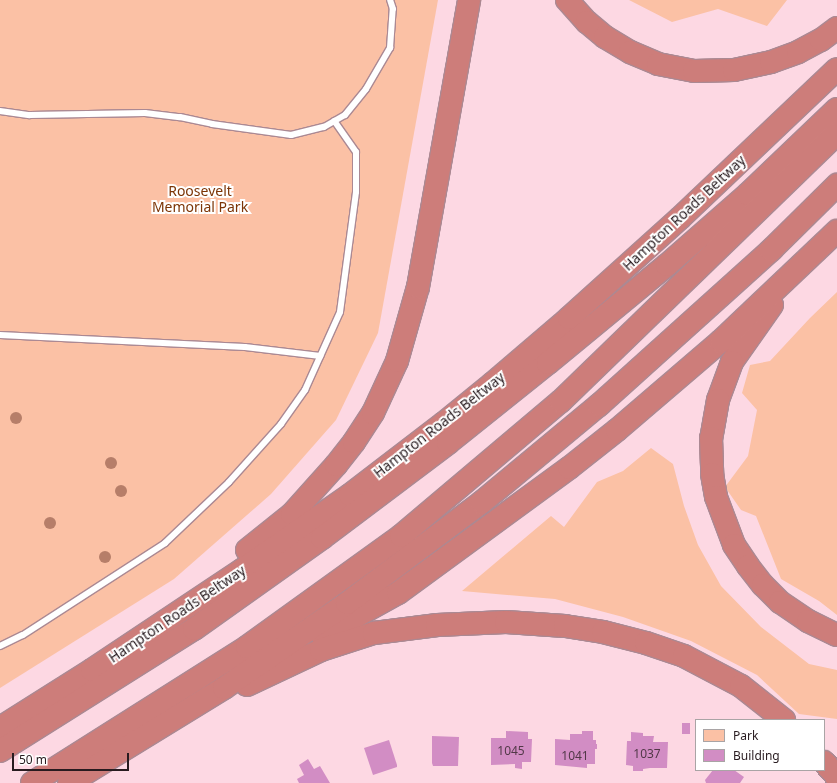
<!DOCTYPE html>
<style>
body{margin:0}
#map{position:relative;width:837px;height:783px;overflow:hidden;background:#fdd8e3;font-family:"Noto Sans",sans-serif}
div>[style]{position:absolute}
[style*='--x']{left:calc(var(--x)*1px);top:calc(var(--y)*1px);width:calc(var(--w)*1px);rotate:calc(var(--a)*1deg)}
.green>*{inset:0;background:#fbc1a5}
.building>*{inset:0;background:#d28dc4}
.roads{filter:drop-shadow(1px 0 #ab8993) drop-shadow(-1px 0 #ab8993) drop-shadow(0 1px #ab8993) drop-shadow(0 -1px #ab8993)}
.service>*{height:6px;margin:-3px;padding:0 3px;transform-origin:3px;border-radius:3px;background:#fff}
.motorway>*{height:22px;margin:-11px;padding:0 11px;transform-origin:11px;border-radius:11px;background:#cd7d7a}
.trees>*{width:12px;height:12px;margin:-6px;border-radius:50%;background:#b67e69}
span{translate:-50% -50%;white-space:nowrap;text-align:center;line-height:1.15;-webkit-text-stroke:4px #fff;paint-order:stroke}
.number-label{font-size:12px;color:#523848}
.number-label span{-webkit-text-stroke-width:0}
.park-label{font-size:14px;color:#7c3506}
.street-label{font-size:14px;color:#281b1f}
.legend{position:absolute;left:695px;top:719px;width:130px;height:52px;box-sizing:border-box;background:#fff;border:1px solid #a9a4a5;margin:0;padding:5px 7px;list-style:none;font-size:12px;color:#281b1f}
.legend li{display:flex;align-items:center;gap:8px;height:20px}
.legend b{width:20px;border:1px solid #a9a4a5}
.scale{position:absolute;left:12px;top:753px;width:117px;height:18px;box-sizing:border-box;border:2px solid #281b1f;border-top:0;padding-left:5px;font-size:12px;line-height:14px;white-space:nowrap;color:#281b1f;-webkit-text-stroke:3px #fff;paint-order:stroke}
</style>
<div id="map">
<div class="green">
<i style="clip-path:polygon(0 0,438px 0,378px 333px,336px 420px,271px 494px,174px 579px,0 688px)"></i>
<i style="clip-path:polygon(629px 0,787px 0,767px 26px,718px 9px,672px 22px)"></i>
<i style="clip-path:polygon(837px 292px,837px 615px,819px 601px,781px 579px,756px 516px,741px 510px,725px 487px,748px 456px,757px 410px,742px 393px,750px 365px,770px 361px,810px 318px)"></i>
<i style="clip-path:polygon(651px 448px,673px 464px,684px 506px,698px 545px,721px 586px,761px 627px,809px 664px,837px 670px,837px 719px,799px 714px,757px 675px,691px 641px,623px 617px,555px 599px,462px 591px,551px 516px,564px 527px,597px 482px,623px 471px)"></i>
</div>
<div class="building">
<i style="clip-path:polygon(682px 723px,690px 723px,690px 734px,682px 734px)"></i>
<i style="clip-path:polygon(506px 731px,528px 732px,528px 739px,532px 739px,531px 762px,522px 762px,522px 769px,515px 768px,515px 764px,491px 765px,491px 738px,506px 738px)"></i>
<i style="clip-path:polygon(582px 731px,593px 731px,593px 740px,596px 740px,596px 744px,597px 744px,597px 749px,595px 749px,595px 764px,587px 764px,587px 768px,555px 765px,555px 739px,570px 740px,570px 734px,582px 734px)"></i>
<i style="clip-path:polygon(631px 732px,643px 733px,643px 736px,654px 736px,653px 742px,668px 742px,667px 768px,650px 768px,643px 769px,643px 771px,633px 771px,633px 766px,626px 765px,627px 741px,631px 741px)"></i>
<i style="clip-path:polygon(432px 736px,459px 737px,458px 766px,433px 766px,432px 763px)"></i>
<i style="clip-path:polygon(389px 740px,397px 765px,397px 767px,373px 775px,364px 748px)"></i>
<i style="clip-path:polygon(308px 759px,314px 769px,320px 766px,330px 783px,299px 783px,297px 779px,304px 775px,299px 765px)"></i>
<i style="clip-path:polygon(713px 770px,734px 770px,744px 777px,740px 783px,706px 783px,705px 780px)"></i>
</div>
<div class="roads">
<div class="service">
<i style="--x:0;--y:111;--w:30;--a:8"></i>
<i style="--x:30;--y:115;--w:115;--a:-1"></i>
<i style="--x:145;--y:113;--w:35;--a:7"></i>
<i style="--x:180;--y:117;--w:33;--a:12"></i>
<i style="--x:212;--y:124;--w:80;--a:7.9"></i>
<i style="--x:291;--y:135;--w:34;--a:-14"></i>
<i style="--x:324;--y:127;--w:24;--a:-30"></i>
<i style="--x:345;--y:115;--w:33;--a:-51"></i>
<i style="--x:366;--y:89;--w:48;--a:-59.7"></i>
<i style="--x:390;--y:48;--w:39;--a:-86"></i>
<i style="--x:393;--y:9;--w:9;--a:-108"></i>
<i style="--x:0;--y:335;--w:245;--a:2.8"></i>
<i style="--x:245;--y:347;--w:76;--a:6.8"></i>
<i style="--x:0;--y:646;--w:25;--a:-26"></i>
<i style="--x:23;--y:635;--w:169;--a:-32.9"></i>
<i style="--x:165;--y:543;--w:88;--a:-43.6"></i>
<i style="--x:229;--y:482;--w:78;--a:-48.1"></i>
<i style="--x:281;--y:424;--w:42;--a:-54.8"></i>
<i style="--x:305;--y:390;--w:85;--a:-65.8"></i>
<i style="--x:340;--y:312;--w:121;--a:-82.4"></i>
<i style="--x:356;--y:192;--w:40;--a:-90"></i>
<i style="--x:356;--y:152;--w:38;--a:-125"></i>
</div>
<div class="motorway">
<i style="--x:567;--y:0;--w:30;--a:48"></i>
<i style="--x:587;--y:22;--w:23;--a:40"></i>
<i style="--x:605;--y:37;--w:29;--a:31"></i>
<i style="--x:630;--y:52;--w:30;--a:23"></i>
<i style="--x:658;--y:64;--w:37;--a:11"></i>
<i style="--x:694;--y:71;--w:40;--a:-1.4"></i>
<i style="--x:734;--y:70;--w:38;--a:-12"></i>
<i style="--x:771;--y:62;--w:29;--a:-20"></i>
<i style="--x:798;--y:52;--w:26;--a:-28"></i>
<i style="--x:821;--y:40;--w:20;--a:-37"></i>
<i style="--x:772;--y:305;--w:70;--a:125.1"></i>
<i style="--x:732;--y:362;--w:40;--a:110.2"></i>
<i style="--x:718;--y:400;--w:39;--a:100"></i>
<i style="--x:711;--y:438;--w:36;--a:88"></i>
<i style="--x:712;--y:474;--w:23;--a:80"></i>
<i style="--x:716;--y:497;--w:51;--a:69.4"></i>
<i style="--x:734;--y:545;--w:25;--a:56"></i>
<i style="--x:748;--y:566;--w:24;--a:52"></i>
<i style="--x:763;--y:585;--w:24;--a:45"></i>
<i style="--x:780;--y:602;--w:34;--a:34"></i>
<i style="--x:808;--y:621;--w:32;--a:26"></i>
<i style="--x:247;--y:550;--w:58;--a:-38.7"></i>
<i style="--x:292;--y:514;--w:66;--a:-48.1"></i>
<i style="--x:336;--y:465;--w:29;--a:-52"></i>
<i style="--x:354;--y:442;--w:35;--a:-57"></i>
<i style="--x:373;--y:413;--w:57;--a:-65.2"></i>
<i style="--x:397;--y:361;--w:77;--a:-74.2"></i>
<i style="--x:418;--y:287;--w:291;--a:-79.9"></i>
<i style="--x:322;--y:635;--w:87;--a:-28.9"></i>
<i style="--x:398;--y:593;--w:212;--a:-36.2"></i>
<i style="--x:569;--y:468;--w:61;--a:-38.4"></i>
<i style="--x:617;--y:430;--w:137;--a:-40.6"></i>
<i style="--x:721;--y:341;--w:160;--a:-43.5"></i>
<i style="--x:247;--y:685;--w:82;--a:-25.3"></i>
<i style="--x:321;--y:650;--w:56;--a:-17.8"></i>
<i style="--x:374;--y:633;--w:64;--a:-7.2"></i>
<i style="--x:437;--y:625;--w:69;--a:-2.5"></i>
<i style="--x:506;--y:622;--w:59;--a:3.9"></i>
<i style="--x:565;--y:626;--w:38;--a:9"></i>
<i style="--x:603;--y:632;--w:44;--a:14.3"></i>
<i style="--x:646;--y:643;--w:40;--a:18.9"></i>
<i style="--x:684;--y:656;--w:64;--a:27.8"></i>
<i style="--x:741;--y:686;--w:55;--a:38.3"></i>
<i style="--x:0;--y:728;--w:109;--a:-32.2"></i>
<i style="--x:92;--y:670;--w:180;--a:-33.7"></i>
<i style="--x:242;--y:570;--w:131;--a:-34.8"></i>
<i style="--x:350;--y:495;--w:118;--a:-37.5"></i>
<i style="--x:444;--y:423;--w:63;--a:-39.2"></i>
<i style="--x:493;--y:383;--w:100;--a:-40.5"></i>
<i style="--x:569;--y:318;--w:149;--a:-42"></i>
<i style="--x:680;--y:218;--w:216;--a:-43.5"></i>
<i style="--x:0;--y:751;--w:229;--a:-32.2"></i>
<i style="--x:194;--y:629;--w:157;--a:-35.4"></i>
<i style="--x:322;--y:538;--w:158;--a:-37"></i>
<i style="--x:448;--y:443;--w:128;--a:-38.7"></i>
<i style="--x:548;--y:363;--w:154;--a:-39.5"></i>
<i style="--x:667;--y:265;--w:108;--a:-41.2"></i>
<i style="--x:748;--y:194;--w:123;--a:-43.7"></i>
<i style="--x:824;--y:762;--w:20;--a:49"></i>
<i style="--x:32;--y:783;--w:254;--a:-32.3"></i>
<i style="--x:247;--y:647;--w:190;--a:-35.8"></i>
<i style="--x:401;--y:536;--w:209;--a:-40.2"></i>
<i style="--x:561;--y:401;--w:384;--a:-44.1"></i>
<i style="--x:69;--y:783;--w:182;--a:-31.5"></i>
<i style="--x:224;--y:688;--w:150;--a:-34.6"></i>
<i style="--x:347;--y:603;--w:169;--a:-36.8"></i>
<i style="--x:482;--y:502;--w:152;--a:-39.7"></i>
<i style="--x:599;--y:405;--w:232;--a:-42"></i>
<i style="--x:771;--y:250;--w:93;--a:-44.6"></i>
</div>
</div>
<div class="trees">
<i style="left:16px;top:418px"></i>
<i style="left:111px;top:463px"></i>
<i style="left:121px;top:491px"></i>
<i style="left:50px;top:523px"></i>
<i style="left:105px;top:557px"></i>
</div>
<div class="number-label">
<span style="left:511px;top:751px">1045</span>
<span style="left:647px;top:754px">1037</span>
<span style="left:575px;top:756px">1041</span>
</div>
<div class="park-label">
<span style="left:200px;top:199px">Roosevelt<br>Memorial Park</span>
</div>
<div class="street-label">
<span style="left:684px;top:213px;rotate:-43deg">Hampton Roads Beltway</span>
<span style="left:439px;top:425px;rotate:-38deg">Hampton Roads Beltway</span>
<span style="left:177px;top:614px;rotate:-34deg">Hampton Roads Beltway</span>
</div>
<ul class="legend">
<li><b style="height:11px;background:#fbc1a5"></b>Park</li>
<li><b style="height:11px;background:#d28dc4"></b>Building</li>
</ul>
<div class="scale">50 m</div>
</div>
